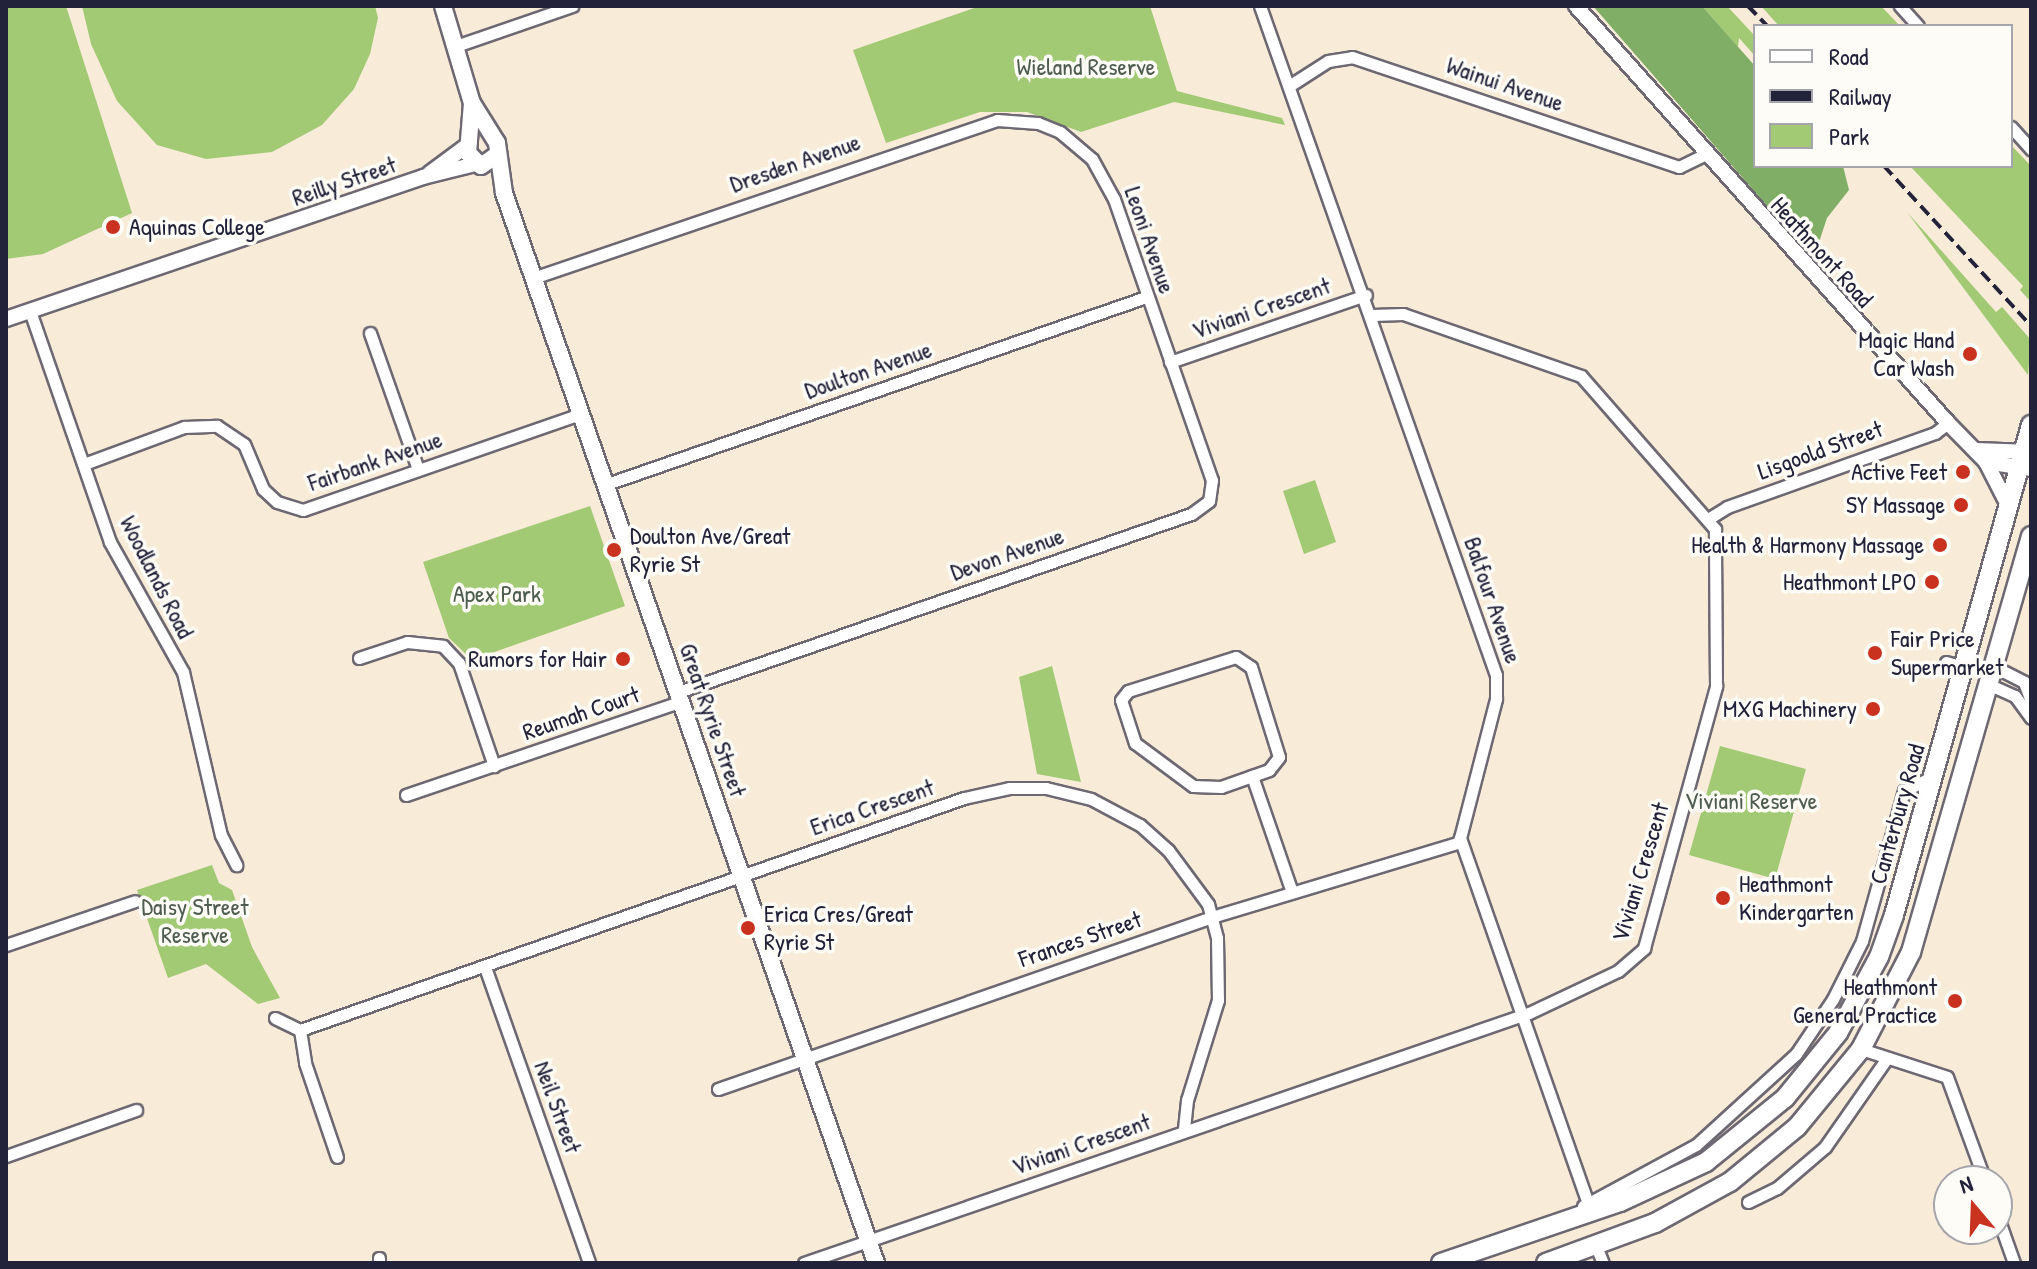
<!DOCTYPE html>
<style>
body{margin:0}
#map{position:relative;width:2037px;height:1269px;overflow:hidden;background:#f8ebd8;font-family:"Patrick Hand",sans-serif}
div>[style]{position:absolute}
[style*='--x']{left:calc(var(--x)*1px);top:calc(var(--y)*1px);width:calc(var(--w)*1px);rotate:calc(var(--a)*1deg)}
.green>*{inset:0;background:#a2ca75}
.forest>*{inset:0;background:#81ae66}
.roads{filter:drop-shadow(2px 0 #6d6872) drop-shadow(-2px 0 #6d6872) drop-shadow(0 2px #6d6872) drop-shadow(0 -2px #6d6872)}
.minor>*{height:11px;margin:-5.5px;padding:0 5.5px;transform-origin:5.5px;border-radius:5.5px;background:#fff}
.tertiary>*{height:14px;margin:-7px;padding:0 7px;transform-origin:7px;border-radius:7px;background:#fff}
.secondary>*{height:16px;margin:-8px;padding:0 8px;transform-origin:8px;border-radius:8px;background:#fff}
.primary>*{height:18px;margin:-9px;padding:0 9px;transform-origin:9px;border-radius:9px;background:#fff}
.rail>*{height:4px;margin-top:-2px;transform-origin:0;background:repeating-linear-gradient(90deg,#22223b 0 12px,transparent 0 18px)}
.dots>*{width:22px;height:22px;translate:-50% -50%;box-sizing:border-box;border:4px solid #fdfcf7;border-radius:50%}
span{translate:-50% -50%;white-space:nowrap;text-align:center;line-height:1.15;-webkit-text-stroke:7px #fdfcf7;paint-order:stroke}
.park-label{font-size:24px;color:#4f5d4f}
.street-label{font-size:24px;color:#22223b}
.poi-label{font-size:24px;color:#22223b}
.left{translate:0 -50%;text-align:left}
.right{translate:-100% -50%;text-align:right}
.frame{position:absolute;inset:0;border:8px solid #22223b;pointer-events:none}
.legend{position:absolute;left:1753px;top:24px;width:260px;height:144px;box-sizing:border-box;background:#fdfcf7;border:2px solid #a5a5ac;margin:0;padding:10px 14px;list-style:none;font-size:24px;color:#22223b}
.legend li{display:flex;align-items:center;gap:16px;height:40px}
.legend b{width:40px;border:2px solid #a5a5ac}
.north{position:absolute;left:1933px;top:1165px;width:80px;height:80px;box-sizing:border-box;background:#fdfcf7;border:2px solid #a5a5ac;border-radius:50%;rotate:341deg;font-size:22px;font-weight:700;line-height:32px;text-align:center;color:#22223b}
.north::after{content:'';display:block;margin:auto;width:28px;height:36px;background:#c8321e;clip-path:polygon(50% 0,100% 100%,50% 72%,0 100%)}
</style>
<div id="map">
<div class="green">
<i style="clip-path:polygon(6px 6px,66px 6px,132px 213px,43px 254px,6px 259px)"></i>
<i style="clip-path:polygon(82px 6px,375px 6px,378px 18px,370px 54px,354px 89px,322px 125px,272px 152px,206px 159px,157px 145px,117px 101px,91px 44px)"></i>
<i style="clip-path:polygon(980px 6px,1150px 6px,1177px 91px,1282px 118px,1285px 125px,1174px 102px,1081px 132px,1027px 112px,980px 112px,886px 143px,853px 50px)"></i>
<i style="clip-path:polygon(1702px 6px,1727px 6px,1755px 36px,1755px 56px,1739px 38px,1738px 47px)"></i>
<i style="clip-path:polygon(1761px 6px,1881px 6px,1900px 26px,1779px 26px)"></i>
<i style="clip-path:polygon(2011px 145px,2031px 166px,2031px 302px,2020px 290px,2023px 286px,1910px 166px,2011px 166px)"></i>
<i style="clip-path:polygon(1907px 212px,1996px 312px,2002px 307px,2031px 340px,2028px 375px)"></i>
<i style="clip-path:polygon(1315px 480px,1336px 542px,1304px 554px,1283px 491px)"></i>
<i style="clip-path:polygon(590px 506px,625px 606px,472px 660px,449px 638px,423px 562px)"></i>
<i style="clip-path:polygon(1052px 666px,1081px 782px,1037px 774px,1019px 677px)"></i>
<i style="clip-path:polygon(1720px 746px,1806px 769px,1775px 879px,1689px 855px)"></i>
<i style="clip-path:polygon(212px 865px,219px 883px,232px 890px,252px 947px,280px 998px,258px 1004px,206px 964px,168px 978px,137px 890px)"></i>
</div>
<div class="forest">
<i style="clip-path:polygon(1593px 6px,1702px 6px,1755px 66px,1755px 166px,1843px 166px,1849px 190px,1827px 218px,1818px 245px,1809px 254px)"></i>
</div>
<div class="roads">
<div class="minor">
<i style="--x:1260;--y:6;--w:709;--a:70.57"></i>
<i style="--x:1496;--y:675;--w:24;--a:90"></i>
<i style="--x:1496;--y:699;--w:144;--a:104.5"></i>
<i style="--x:1460;--y:838;--w:397;--a:70.7"></i>
<i style="--x:1900;--y:6;--w:27;--a:48"></i>
<i style="--x:456;--y:46;--w:123;--a:-19"></i>
<i style="--x:1289;--y:86;--w:46;--a:-32.7"></i>
<i style="--x:1328;--y:61;--w:24;--a:-9"></i>
<i style="--x:1352;--y:57;--w:345;--a:18.6"></i>
<i style="--x:1679;--y:167;--w:32;--a:-26"></i>
<i style="--x:2011;--y:127;--w:30;--a:48"></i>
<i style="--x:533;--y:278;--w:490;--a:-18.8"></i>
<i style="--x:997;--y:120;--w:41;--a:4.2"></i>
<i style="--x:1038;--y:123;--w:24;--a:22"></i>
<i style="--x:1060;--y:132;--w:42;--a:40.2"></i>
<i style="--x:1092;--y:159;--w:46;--a:61.2"></i>
<i style="--x:1114;--y:199;--w:298;--a:70.8"></i>
<i style="--x:1212;--y:480;--w:21;--a:98"></i>
<i style="--x:1209;--y:501;--w:22;--a:144"></i>
<i style="--x:1191;--y:514;--w:543;--a:160.86"></i>
<i style="--x:30;--y:311;--w:244;--a:70.9"></i>
<i style="--x:110;--y:542;--w:149;--a:60.7"></i>
<i style="--x:183;--y:672;--w:167;--a:76.9"></i>
<i style="--x:221;--y:835;--w:34;--a:63"></i>
<i style="--x:370;--y:333;--w:144;--a:70.6"></i>
<i style="--x:1170;--y:362;--w:207;--a:-18.9"></i>
<i style="--x:84;--y:464;--w:107;--a:-20.3"></i>
<i style="--x:184;--y:427;--w:33;--a:-2"></i>
<i style="--x:217;--y:426;--w:32;--a:34"></i>
<i style="--x:244;--y:444;--w:49;--a:67.1"></i>
<i style="--x:263;--y:489;--w:19;--a:43"></i>
<i style="--x:277;--y:502;--w:27;--a:17"></i>
<i style="--x:303;--y:510;--w:293;--a:-19.1"></i>
<i style="--x:604;--y:485;--w:574;--a:-19.13"></i>
<i style="--x:1708;--y:519;--w:22;--a:-32"></i>
<i style="--x:1727;--y:507;--w:221;--a:-19.6"></i>
<i style="--x:1935;--y:433;--w:16;--a:-38"></i>
<i style="--x:1236;--y:657;--w:18;--a:34"></i>
<i style="--x:1251;--y:667;--w:94;--a:72.7"></i>
<i style="--x:1279;--y:757;--w:16;--a:128"></i>
<i style="--x:1269;--y:770;--w:51;--a:160.5"></i>
<i style="--x:1221;--y:787;--w:28;--a:-178"></i>
<i style="--x:1193;--y:786;--w:72;--a:-143.4"></i>
<i style="--x:1135;--y:743;--w:45;--a:-108"></i>
<i style="--x:1121;--y:700;--w:11;--a:-52"></i>
<i style="--x:1128;--y:691;--w:113;--a:-17.5"></i>
<i style="--x:359;--y:658;--w:51;--a:-18.4"></i>
<i style="--x:407;--y:642;--w:36;--a:6"></i>
<i style="--x:443;--y:646;--w:23;--a:47"></i>
<i style="--x:459;--y:663;--w:109;--a:71.2"></i>
<i style="--x:1946;--y:662;--w:18;--a:16"></i>
<i style="--x:1995;--y:667;--w:33;--a:27"></i>
<i style="--x:2024;--y:682;--w:20;--a:70"></i>
<i style="--x:1990;--y:685;--w:27;--a:24"></i>
<i style="--x:2015;--y:696;--w:27;--a:54"></i>
<i style="--x:1252;--y:776;--w:123;--a:71"></i>
<i style="--x:406;--y:795;--w:292;--a:-18.8"></i>
<i style="--x:6;--y:945;--w:136;--a:-18.8"></i>
<i style="--x:485;--y:967;--w:314;--a:70.6"></i>
<i style="--x:275;--y:1018;--w:28;--a:26"></i>
<i style="--x:300;--y:1030;--w:33;--a:81"></i>
<i style="--x:305;--y:1063;--w:99;--a:71.2"></i>
<i style="--x:300;--y:1030;--w:703;--a:-19.26"></i>
<i style="--x:964;--y:798;--w:46;--a:-12.5"></i>
<i style="--x:1009;--y:788;--w:37;--a:0"></i>
<i style="--x:1046;--y:788;--w:46;--a:13.7"></i>
<i style="--x:1091;--y:799;--w:55;--a:28"></i>
<i style="--x:1140;--y:825;--w:38;--a:42"></i>
<i style="--x:1168;--y:850;--w:67;--a:53.5"></i>
<i style="--x:1208;--y:904;--w:35;--a:75"></i>
<i style="--x:1217;--y:938;--w:62;--a:89.1"></i>
<i style="--x:1218;--y:1000;--w:105;--a:107.2"></i>
<i style="--x:1187;--y:1100;--w:31;--a:96"></i>
<i style="--x:1861;--y:1049;--w:90;--a:18"></i>
<i style="--x:1947;--y:1077;--w:111;--a:69.9"></i>
<i style="--x:718;--y:1089;--w:523;--a:-19.2"></i>
<i style="--x:1212;--y:917;--w:260;--a:-16.8"></i>
<i style="--x:6;--y:1156;--w:138;--a:-19.5"></i>
<i style="--x:1748;--y:1202;--w:32;--a:-26"></i>
<i style="--x:1777;--y:1188;--w:63;--a:-40.5"></i>
<i style="--x:1825;--y:1147;--w:108;--a:-55.1"></i>
<i style="--x:1583;--y:1206;--w:128;--a:-28.4"></i>
<i style="--x:1696;--y:1145;--w:135;--a:-42.3"></i>
<i style="--x:1796;--y:1054;--w:66;--a:-56.1"></i>
<i style="--x:1833;--y:999;--w:65;--a:-63.4"></i>
<i style="--x:1862;--y:941;--w:156;--a:-74.4"></i>
<i style="--x:1904;--y:791;--w:34;--a:-27"></i>
<i style="--x:1997;--y:1215;--w:51;--a:70.5"></i>
<i style="--x:1596;--y:1246;--w:18;--a:68"></i>
<i style="--x:379;--y:1258;--w:5;--a:90"></i>
<i style="--x:804;--y:1263;--w:767;--a:-19.03"></i>
<i style="--x:1529;--y:1013;--w:98;--a:-25.3"></i>
<i style="--x:1618;--y:971;--w:35;--a:-41"></i>
<i style="--x:1644;--y:948;--w:272;--a:-74.6"></i>
<i style="--x:1716;--y:686;--w:157;--a:-90.4"></i>
<i style="--x:1715;--y:529;--w:203;--a:-131.2"></i>
<i style="--x:1581;--y:376;--w:188;--a:-160.8"></i>
<i style="--x:1403;--y:314;--w:31;--a:178"></i>
</div>
<div class="tertiary">
<i style="--x:1576;--y:6;--w:559;--a:48.26"></i>
<i style="--x:1948;--y:423;--w:54;--a:45.7"></i>
<i style="--x:1986;--y:462;--w:46;--a:8.8"></i>
<i style="--x:430;--y:173;--w:49;--a:-36.6"></i>
<i style="--x:6;--y:319;--w:441;--a:-18.8"></i>
<i style="--x:423;--y:177;--w:54;--a:-14"></i>
<i style="--x:1976;--y:450;--w:55;--a:2.1"></i>
<i style="--x:1986;--y:462;--w:48;--a:62.9"></i>
</div>
<div class="secondary">
<i style="--x:443;--y:6;--w:101;--a:73.4"></i>
<i style="--x:472;--y:103;--w:50;--a:94.6"></i>
<i style="--x:468;--y:153;--w:18;--a:45"></i>
<i style="--x:481;--y:166;--w:19;--a:-35"></i>
<i style="--x:472;--y:103;--w:47;--a:58"></i>
<i style="--x:497;--y:143;--w:50;--a:82"></i>
<i style="--x:504;--y:193;--w:1133;--a:70.83"></i>
</div>
<div class="primary">
<i style="--x:1441;--y:1263;--w:189;--a:-18.8"></i>
<i style="--x:1620;--y:1202;--w:95;--a:-24.9"></i>
<i style="--x:1706;--y:1162;--w:102;--a:-39"></i>
<i style="--x:1785;--y:1098;--w:84;--a:-50.8"></i>
<i style="--x:1838;--y:1033;--w:86;--a:-61.7"></i>
<i style="--x:1879;--y:957;--w:45;--a:-70.3"></i>
<i style="--x:1894;--y:915;--w:509;--a:-74.38"></i>
<i style="--x:1546;--y:1263;--w:116;--a:-20.2"></i>
<i style="--x:1655;--y:1223;--w:85;--a:-28.7"></i>
<i style="--x:1730;--y:1182;--w:87;--a:-39.4"></i>
<i style="--x:1797;--y:1127;--w:101;--a:-50.6"></i>
<i style="--x:1861;--y:1049;--w:109;--a:-62.7"></i>
<i style="--x:1911;--y:952;--w:433;--a:-73.9"></i>
</div>
</div>
<div class="rail">
<i style="--x:1748;--y:6;--w:28;--a:46"></i>
<i style="--x:1884;--y:166;--w:217;--a:47.4"></i>
</div>
<div class="dots">
<i style="left:113px;top:227px;background:#c8321e"></i>
<i style="left:1970px;top:354px;background:#c8321e"></i>
<i style="left:1963px;top:472px;background:#c8321e"></i>
<i style="left:1961px;top:505px;background:#c8321e"></i>
<i style="left:1940px;top:545px;background:#c8321e"></i>
<i style="left:614px;top:550px;background:#c8321e"></i>
<i style="left:1932px;top:582px;background:#c8321e"></i>
<i style="left:1875px;top:653px;background:#c8321e"></i>
<i style="left:623px;top:659px;background:#c8321e"></i>
<i style="left:1873px;top:709px;background:#c8321e"></i>
<i style="left:1723px;top:898px;background:#c8321e"></i>
<i style="left:748px;top:928px;background:#c8321e"></i>
<i style="left:1955px;top:1001px;background:#c8321e"></i>
</div>
<div class="park-label">
<span style="left:1086px;top:67px">Wieland Reserve</span>
<span style="left:497px;top:594px">Apex Park</span>
<span style="left:1751px;top:801px">Viviani Reserve</span>
<span style="left:195px;top:921px">Daisy Street<br>Reserve</span>
</div>
<div class="street-label">
<span style="left:1505px;top:84px;rotate:19deg">Wainui Avenue</span>
<span style="left:795px;top:163px;rotate:-19deg">Dresden Avenue</span>
<span style="left:344px;top:181px;rotate:-19deg">Reilly Street</span>
<span style="left:1150px;top:240px;rotate:71deg">Leoni Avenue</span>
<span style="left:1822px;top:252px;rotate:48deg">Heathmont Road</span>
<span style="left:1261px;top:308px;rotate:-19deg">Viviani Crescent</span>
<span style="left:868px;top:370px;rotate:-19deg">Doulton Avenue</span>
<span style="left:1820px;top:450px;rotate:-20deg">Lisgoold Street</span>
<span style="left:375px;top:461px;rotate:-19deg">Fairbank Avenue</span>
<span style="left:1007px;top:554px;rotate:-19deg">Devon Avenue</span>
<span style="left:157px;top:577px;rotate:63deg">Woodlands Road</span>
<span style="left:1493px;top:600px;rotate:71deg">Balfour Avenue</span>
<span style="left:581px;top:713px;rotate:-19deg">Reumah Court</span>
<span style="left:713px;top:720px;rotate:71deg">Great Ryrie Street</span>
<span style="left:872px;top:807px;rotate:-19deg">Erica Crescent</span>
<span style="left:1897px;top:814px;rotate:-74deg">Canterbury Road</span>
<span style="left:1640px;top:872px;rotate:-73deg">Viviani Crescent</span>
<span style="left:1080px;top:939px;rotate:-19deg">Frances Street</span>
<span style="left:558px;top:1107px;rotate:70deg">Neil Street</span>
<span style="left:1081px;top:1144px;rotate:-19deg">Viviani Crescent</span>
</div>
<div class="poi-label">
<span class="left" style="left:129px;top:227px">Aquinas College</span>
<span class="right" style="left:1954px;top:354px">Magic Hand<br>Car Wash</span>
<span class="right" style="left:1947px;top:472px">Active Feet</span>
<span class="right" style="left:1945px;top:505px">SY Massage</span>
<span class="left" style="left:630px;top:550px">Doulton Ave/Great<br>Ryrie St</span>
<span class="right" style="left:1924px;top:545px">Health &amp; Harmony Massage</span>
<span class="right" style="left:1916px;top:582px">Heathmont LPO</span>
<span class="left" style="left:1891px;top:653px">Fair Price<br>Supermarket</span>
<span class="right" style="left:607px;top:659px">Rumors for Hair</span>
<span class="right" style="left:1857px;top:709px">MXG Machinery</span>
<span class="left" style="left:1739px;top:898px">Heathmont<br>Kindergarten</span>
<span class="left" style="left:764px;top:928px">Erica Cres/Great<br>Ryrie St</span>
<span class="right" style="left:1937px;top:1001px">Heathmont<br>General Practice</span>
</div>
<div class="frame"></div>
<ul class="legend">
<li><b style="height:10px;background:#fff"></b>Road</li>
<li><b style="height:10px;background:#22223b"></b>Railway</li>
<li><b style="height:22px;background:#a2ca75"></b>Park</li>
</ul>
<div class="north">N</div>
</div>
